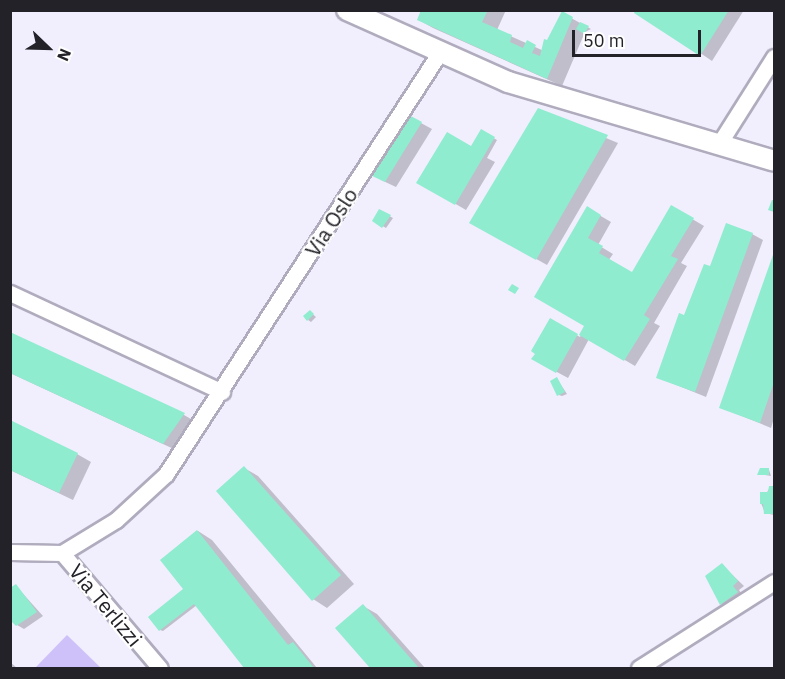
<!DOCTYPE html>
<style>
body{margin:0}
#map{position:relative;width:785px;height:679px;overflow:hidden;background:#f1eefd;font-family:"IBM Plex Sans",sans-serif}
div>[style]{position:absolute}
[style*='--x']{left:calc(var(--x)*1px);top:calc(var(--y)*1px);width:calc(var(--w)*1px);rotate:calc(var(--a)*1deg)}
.green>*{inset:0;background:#cec1f9}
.shadow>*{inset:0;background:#0003}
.building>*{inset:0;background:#8fecce}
.roads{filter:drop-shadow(2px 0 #b0acbe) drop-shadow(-2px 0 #b0acbe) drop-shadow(0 2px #b0acbe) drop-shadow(0 -2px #b0acbe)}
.minor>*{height:15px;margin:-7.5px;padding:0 7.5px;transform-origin:7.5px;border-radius:7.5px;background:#fff}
.tertiary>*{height:20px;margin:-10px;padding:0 10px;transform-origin:10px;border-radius:10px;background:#fff}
span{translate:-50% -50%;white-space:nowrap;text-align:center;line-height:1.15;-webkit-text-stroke:4.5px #fefefe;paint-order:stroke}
.street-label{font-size:21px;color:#232228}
.frame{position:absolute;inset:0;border:12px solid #232228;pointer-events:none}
.north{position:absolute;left:18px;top:18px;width:60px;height:60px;-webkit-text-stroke:4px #fefefe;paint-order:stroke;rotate:113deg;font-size:16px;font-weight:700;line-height:24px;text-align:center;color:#232228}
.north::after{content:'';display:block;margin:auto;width:21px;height:27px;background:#232228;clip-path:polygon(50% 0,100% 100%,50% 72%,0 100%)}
.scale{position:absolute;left:572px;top:30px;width:129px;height:27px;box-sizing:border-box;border:3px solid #232228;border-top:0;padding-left:8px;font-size:18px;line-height:21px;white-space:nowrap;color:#232228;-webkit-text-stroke:4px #fefefe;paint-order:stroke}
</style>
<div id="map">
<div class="green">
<i style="clip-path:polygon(67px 635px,101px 668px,35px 668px)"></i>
</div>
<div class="shadow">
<i style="clip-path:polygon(424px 10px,506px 10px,497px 30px,544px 51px,562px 13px,591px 29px,585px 32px,562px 86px,433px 28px,419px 20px)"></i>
<i style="clip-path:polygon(637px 10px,744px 10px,712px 61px)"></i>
<i style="clip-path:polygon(539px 110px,618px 143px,547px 265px,471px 222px)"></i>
<i style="clip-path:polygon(408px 116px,432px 129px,396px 187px,381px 180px)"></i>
<i style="clip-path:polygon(481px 131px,497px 140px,487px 158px,495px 162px,466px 210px,418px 182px,471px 148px)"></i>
<i style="clip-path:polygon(672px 207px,704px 226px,681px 263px,687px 266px,654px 323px,660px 326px,635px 366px,589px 339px,568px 378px,533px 359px,550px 320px,580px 337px,586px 326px,587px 208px,611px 222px,598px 245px,613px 254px,608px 261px,632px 274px)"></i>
<i style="clip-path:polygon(380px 211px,393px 218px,386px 228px,374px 221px)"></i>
<i style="clip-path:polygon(752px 234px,763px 240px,706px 397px,657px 377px,711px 268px)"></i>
<i style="clip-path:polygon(774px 256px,774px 418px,771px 428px,720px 407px)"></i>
<i style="clip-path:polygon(310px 312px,316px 317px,311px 322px,308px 320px)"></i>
<i style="clip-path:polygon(10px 333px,184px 415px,198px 423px,178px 451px,10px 373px)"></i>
<i style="clip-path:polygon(557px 379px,567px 394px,562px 396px,559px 395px)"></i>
<i style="clip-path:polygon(77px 454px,91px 462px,73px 500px,10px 470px)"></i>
<i style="clip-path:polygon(244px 468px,258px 476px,354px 584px,327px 608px,313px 599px)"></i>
<i style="clip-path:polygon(769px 470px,771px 476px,759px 474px)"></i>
<i style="clip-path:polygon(770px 487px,774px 487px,774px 515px,765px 513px,761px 503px)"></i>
<i style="clip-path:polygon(198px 531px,212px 540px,317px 668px,246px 668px,197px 605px,163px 631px,160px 630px,183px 591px)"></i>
<i style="clip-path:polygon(722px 565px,744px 586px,739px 590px,744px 597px,728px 607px,721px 603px)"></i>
<i style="clip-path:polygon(16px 586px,43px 616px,24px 629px,17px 625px)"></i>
<i style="clip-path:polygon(363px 606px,377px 614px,425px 668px,372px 668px,337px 628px)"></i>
<i style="clip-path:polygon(10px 662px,17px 668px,10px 668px)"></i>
</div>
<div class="building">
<i style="clip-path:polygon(421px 10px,488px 10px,482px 22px,512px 35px,510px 42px,523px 48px,527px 40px,536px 45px,532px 53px,540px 56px,544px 39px,547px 40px,562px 11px,573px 17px,547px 79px,417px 20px)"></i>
<i style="clip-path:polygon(635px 10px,729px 10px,700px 56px,634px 13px)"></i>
<i style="clip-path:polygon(580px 22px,589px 26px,584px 34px,576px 29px)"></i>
<i style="clip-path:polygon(538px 108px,608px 135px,536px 260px,469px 223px)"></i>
<i style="clip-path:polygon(407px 114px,422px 122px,385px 182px,368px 174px)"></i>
<i style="clip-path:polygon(481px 129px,495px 137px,455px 205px,416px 183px,447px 132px,471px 146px)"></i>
<i style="clip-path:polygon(772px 200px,774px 200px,774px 212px,768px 210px)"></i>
<i style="clip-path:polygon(671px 205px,694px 218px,671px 256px,678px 259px,644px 315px,650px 319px,624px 361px,579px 335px,584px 326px,534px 297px,587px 206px,601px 215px,588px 238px,603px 246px,599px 253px,632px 272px)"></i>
<i style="clip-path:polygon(379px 209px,391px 215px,382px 228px,372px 221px)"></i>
<i style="clip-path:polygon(726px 223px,753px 233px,695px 392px,656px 378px,679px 313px,684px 315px,704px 264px,710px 266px)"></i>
<i style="clip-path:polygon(774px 252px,774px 382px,760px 423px,719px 408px)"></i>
<i style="clip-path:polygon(512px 284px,519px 288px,515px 294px,508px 290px)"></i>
<i style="clip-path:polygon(310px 310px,314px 314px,307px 321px,303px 316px)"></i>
<i style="clip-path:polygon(550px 318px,578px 334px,556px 373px,531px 359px,535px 354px,531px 351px)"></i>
<i style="clip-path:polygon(10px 332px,185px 413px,163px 444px,10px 373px)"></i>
<i style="clip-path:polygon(557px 377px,565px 392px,557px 396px,550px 381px)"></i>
<i style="clip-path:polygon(10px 420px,78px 453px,59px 493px,10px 470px)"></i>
<i style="clip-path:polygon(244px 466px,341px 575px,312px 601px,216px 491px)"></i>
<i style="clip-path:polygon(760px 468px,769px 468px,769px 475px,757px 475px)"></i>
<i style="clip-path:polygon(769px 486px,774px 486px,774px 514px,764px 514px,763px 504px,760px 504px,760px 492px,768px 492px)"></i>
<i style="clip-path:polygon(197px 530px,288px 645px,293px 642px,314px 668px,244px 668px,194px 604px,159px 631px,148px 617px,183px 589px,160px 560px)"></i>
<i style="clip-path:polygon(722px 563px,738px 581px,733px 586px,738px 592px,720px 605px,705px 576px)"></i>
<i style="clip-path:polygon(16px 584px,37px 612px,16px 626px,10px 620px,10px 588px)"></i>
<i style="clip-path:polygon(363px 604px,419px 668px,370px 668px,335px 628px)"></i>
</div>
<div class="roads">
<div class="minor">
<i style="--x:719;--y:144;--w:103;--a:-57.7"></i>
<i style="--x:10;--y:293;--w:234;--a:25"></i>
<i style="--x:10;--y:552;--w:52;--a:1.1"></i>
<i style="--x:62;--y:553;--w:151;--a:49.6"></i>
<i style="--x:62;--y:553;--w:63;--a:-31.4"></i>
<i style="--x:116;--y:520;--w:68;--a:-42.6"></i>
<i style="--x:166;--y:474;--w:503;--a:-57"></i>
<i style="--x:639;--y:668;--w:160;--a:-32.5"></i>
</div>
<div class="tertiary">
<i style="--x:347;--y:10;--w:176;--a:24.1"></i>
<i style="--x:508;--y:82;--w:277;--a:16.5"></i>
</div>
</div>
<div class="street-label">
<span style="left:331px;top:222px;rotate:-57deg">Via Oslo</span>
<span style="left:106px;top:605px;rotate:50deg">Via Terlizzi</span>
</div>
<div class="frame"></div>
<div class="north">N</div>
<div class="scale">50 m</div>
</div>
